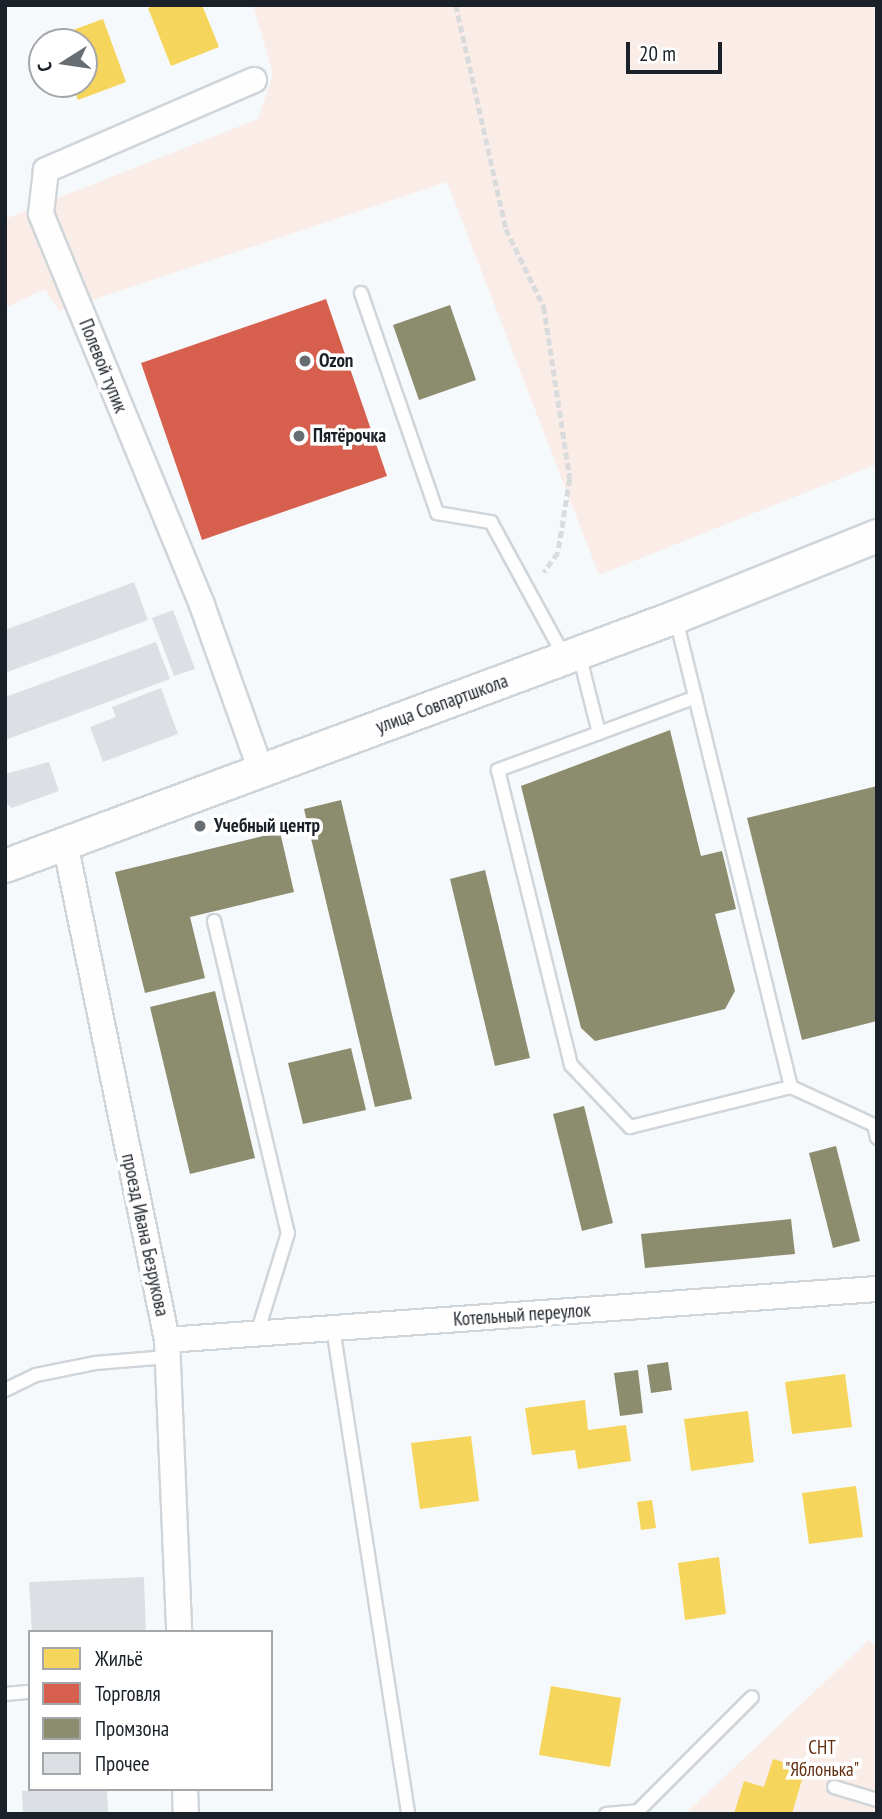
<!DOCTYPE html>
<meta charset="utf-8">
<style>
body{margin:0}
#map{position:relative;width:882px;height:1819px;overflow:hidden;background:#f6f9fb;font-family:"PT Sans Narrow",sans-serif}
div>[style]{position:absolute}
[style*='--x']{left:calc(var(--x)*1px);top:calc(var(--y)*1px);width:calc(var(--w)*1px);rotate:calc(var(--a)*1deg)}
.green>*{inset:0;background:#faede7}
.homes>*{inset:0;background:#f6d55c}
.shops>*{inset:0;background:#d6604d}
.industry>*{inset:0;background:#8c8c6e}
.building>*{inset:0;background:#dce0e5}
.path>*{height:4.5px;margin-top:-2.25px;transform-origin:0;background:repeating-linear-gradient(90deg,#dadbdc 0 7px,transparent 0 10.5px)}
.roads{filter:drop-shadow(2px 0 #d0d5da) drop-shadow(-2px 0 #d0d5da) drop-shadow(0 2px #d0d5da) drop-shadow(0 -2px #d0d5da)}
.service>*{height:12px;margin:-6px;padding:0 6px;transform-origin:6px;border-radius:6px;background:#fefefe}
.minor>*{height:24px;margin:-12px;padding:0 12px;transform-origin:12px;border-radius:12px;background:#fefefe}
.tertiary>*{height:32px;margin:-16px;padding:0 16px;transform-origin:16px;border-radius:16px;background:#fefefe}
.dots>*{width:19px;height:19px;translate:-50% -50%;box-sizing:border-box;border:4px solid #fff;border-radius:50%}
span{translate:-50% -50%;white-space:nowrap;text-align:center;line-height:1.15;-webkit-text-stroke:7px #fff;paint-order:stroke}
.poi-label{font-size:19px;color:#1b2128;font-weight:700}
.left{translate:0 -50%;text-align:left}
.street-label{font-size:19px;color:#1b2128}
.park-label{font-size:19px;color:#632e0f}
.frame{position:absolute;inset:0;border:7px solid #1b2128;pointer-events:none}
.legend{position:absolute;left:28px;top:1630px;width:245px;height:161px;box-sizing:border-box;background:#fff;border:2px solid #a4a6a9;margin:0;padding:9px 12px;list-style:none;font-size:21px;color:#1b2128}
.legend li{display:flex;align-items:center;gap:14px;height:35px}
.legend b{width:35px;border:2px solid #a4a6a9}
.north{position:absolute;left:28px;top:28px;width:70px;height:70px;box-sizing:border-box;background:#fff;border:2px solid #a4a6a9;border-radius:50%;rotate:258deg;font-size:19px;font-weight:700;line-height:28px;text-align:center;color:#1b2128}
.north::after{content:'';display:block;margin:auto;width:24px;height:32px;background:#686d72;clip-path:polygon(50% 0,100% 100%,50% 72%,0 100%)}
.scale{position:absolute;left:626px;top:42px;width:96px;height:32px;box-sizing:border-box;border:4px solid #1b2128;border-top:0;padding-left:9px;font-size:21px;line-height:24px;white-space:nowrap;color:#1b2128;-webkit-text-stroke:5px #fff;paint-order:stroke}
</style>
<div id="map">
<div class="green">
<i style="clip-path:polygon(253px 5px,877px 5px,877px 464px,599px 575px,447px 182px,59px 311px,45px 289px,5px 308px,5px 219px,258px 119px,273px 74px)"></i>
<i style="clip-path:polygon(869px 1640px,877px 1647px,877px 1814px,685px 1814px)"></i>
</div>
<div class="homes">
<i style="clip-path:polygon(156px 5px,202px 5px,219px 47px,171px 66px,148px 8px)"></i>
<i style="clip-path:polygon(103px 19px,126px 82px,78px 100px,72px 84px,84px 84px,84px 42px,56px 42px,54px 37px)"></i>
<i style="clip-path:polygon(845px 1374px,852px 1427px,792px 1434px,785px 1382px)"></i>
<i style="clip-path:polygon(585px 1400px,588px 1430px,626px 1425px,631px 1461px,578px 1469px,575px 1450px,532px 1455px,525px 1408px)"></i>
<i style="clip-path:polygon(748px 1411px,754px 1462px,691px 1471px,684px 1419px)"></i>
<i style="clip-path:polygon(471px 1436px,479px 1501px,420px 1509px,411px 1443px)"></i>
<i style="clip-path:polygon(856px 1486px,863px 1537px,809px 1544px,802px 1493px)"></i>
<i style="clip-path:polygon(652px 1500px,656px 1528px,641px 1530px,637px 1502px)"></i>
<i style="clip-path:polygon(719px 1557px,726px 1614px,685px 1620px,678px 1563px)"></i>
<i style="clip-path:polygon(551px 1686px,621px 1698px,610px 1767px,539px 1755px)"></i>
<i style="clip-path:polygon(773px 1759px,805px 1769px,792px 1814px,734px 1814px,744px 1781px,764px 1787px)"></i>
</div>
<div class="shops">
<i style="clip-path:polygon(326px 299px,387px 476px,202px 540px,141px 363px)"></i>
</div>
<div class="industry">
<i style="clip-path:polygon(450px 305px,476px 380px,419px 400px,393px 325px)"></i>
<i style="clip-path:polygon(670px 730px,701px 856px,722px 851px,736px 909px,715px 914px,735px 991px,725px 1009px,595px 1041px,581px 1028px,521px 786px)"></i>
<i style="clip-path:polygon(877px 786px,877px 1021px,802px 1040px,747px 818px)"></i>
<i style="clip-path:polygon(341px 800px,412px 1099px,375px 1107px,304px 809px)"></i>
<i style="clip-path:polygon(280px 832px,294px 892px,190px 917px,205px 978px,145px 993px,115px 872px)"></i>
<i style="clip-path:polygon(485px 870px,530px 1058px,495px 1066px,450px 879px)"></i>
<i style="clip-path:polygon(215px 991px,255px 1158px,190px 1174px,150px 1007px)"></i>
<i style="clip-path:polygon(351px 1048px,366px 1110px,303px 1124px,288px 1063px)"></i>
<i style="clip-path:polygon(584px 1106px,613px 1223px,582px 1231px,553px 1114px)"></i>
<i style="clip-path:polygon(836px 1146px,860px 1241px,833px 1248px,809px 1153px)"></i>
<i style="clip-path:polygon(791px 1219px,795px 1254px,645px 1268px,641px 1234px)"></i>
<i style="clip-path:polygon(668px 1362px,672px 1390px,651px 1393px,647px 1365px)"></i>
<i style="clip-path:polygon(638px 1370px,643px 1413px,620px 1416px,614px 1373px)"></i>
</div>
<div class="building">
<i style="clip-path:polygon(134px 582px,148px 620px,5px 673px,5px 630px)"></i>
<i style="clip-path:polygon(173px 610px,195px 669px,174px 676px,152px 618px)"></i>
<i style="clip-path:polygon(156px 642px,170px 679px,5px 740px,5px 697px)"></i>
<i style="clip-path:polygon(161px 688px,178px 734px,103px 762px,90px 727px,116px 717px,112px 707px)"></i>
<i style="clip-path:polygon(49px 762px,59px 791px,12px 808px,5px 802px,5px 774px)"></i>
<i style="clip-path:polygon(144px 1577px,146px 1632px,32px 1632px,29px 1582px)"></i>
<i style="clip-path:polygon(107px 1789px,108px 1814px,23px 1814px,22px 1791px)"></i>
</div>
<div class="path">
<i style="--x:456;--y:5;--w:230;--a:77.4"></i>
<i style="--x:506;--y:229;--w:87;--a:64"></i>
<i style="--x:544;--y:307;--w:174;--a:81.4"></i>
<i style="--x:570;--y:479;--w:75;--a:99.2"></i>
<i style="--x:558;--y:553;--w:24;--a:126"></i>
</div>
<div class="roads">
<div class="service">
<i style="--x:361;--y:293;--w:233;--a:70.9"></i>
<i style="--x:437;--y:513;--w:55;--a:9.5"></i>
<i style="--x:491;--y:522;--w:155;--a:61.4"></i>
<i style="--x:579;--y:654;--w:81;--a:75.8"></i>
<i style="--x:599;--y:733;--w:108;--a:159.9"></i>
<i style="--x:498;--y:770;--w:304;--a:76.1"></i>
<i style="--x:571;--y:1065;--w:86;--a:46.4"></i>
<i style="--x:630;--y:1127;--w:166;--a:-14"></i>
<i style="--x:791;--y:1087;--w:482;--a:-103.8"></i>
<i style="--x:599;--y:733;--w:103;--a:-20.4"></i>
<i style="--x:214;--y:921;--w:321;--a:76.7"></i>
<i style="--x:288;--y:1233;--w:106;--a:107.1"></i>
<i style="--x:791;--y:1087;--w:91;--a:24.6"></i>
<i style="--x:874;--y:1125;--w:13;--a:77"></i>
<i style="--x:333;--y:1328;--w:492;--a:81.2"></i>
<i style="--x:5;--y:1390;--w:34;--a:-26"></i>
<i style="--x:36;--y:1375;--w:60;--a:-11.5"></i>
<i style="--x:95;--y:1363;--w:73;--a:-4.7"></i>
<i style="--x:5;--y:1694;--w:25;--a:-5"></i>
<i style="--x:834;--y:1787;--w:45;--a:16.8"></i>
<i style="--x:606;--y:1814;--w:32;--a:-5"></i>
<i style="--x:638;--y:1811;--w:161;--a:-45"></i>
</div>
<div class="minor">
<i style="--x:254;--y:80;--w:227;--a:156.6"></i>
<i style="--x:46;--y:170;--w:44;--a:96.5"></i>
<i style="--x:41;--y:214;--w:423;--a:67.6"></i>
<i style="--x:202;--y:605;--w:176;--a:70.4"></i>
<i style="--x:65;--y:843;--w:507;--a:78.4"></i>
<i style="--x:167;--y:1340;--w:292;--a:87.6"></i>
<i style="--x:167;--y:1340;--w:712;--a:-4.11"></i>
<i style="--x:185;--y:1789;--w:25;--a:88"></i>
</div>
<div class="tertiary">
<i style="--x:5;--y:866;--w:716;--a:-20.36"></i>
<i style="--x:676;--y:617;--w:217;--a:-21.9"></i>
</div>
</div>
<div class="dots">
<i style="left:305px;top:361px;background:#686d72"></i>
<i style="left:299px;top:436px;background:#686d72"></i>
<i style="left:200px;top:826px;background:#686d72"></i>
</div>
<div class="poi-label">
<span class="left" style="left:319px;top:361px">Ozon</span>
<span class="left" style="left:313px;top:436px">Пятёрочка</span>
<span class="left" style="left:214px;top:826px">Учебный центр</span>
</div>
<div class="street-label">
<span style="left:103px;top:366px;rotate:68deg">Полевой тупик</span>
<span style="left:442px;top:704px;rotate:-20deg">улица Совпартшкола</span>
<span style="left:145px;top:1235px;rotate:78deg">проезд Ивана Безрукова</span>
<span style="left:522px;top:1315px;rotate:-4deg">Котельный переулок</span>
</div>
<div class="park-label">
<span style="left:822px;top:1759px">СНТ<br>"Яблонька"</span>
</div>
<div class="frame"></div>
<ul class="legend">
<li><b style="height:19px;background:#f6d55c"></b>Жильё</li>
<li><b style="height:19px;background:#d6604d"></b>Торговля</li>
<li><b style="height:19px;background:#8c8c6e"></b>Промзона</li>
<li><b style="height:19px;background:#dce0e5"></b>Прочее</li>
</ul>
<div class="north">С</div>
<div class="scale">20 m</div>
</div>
